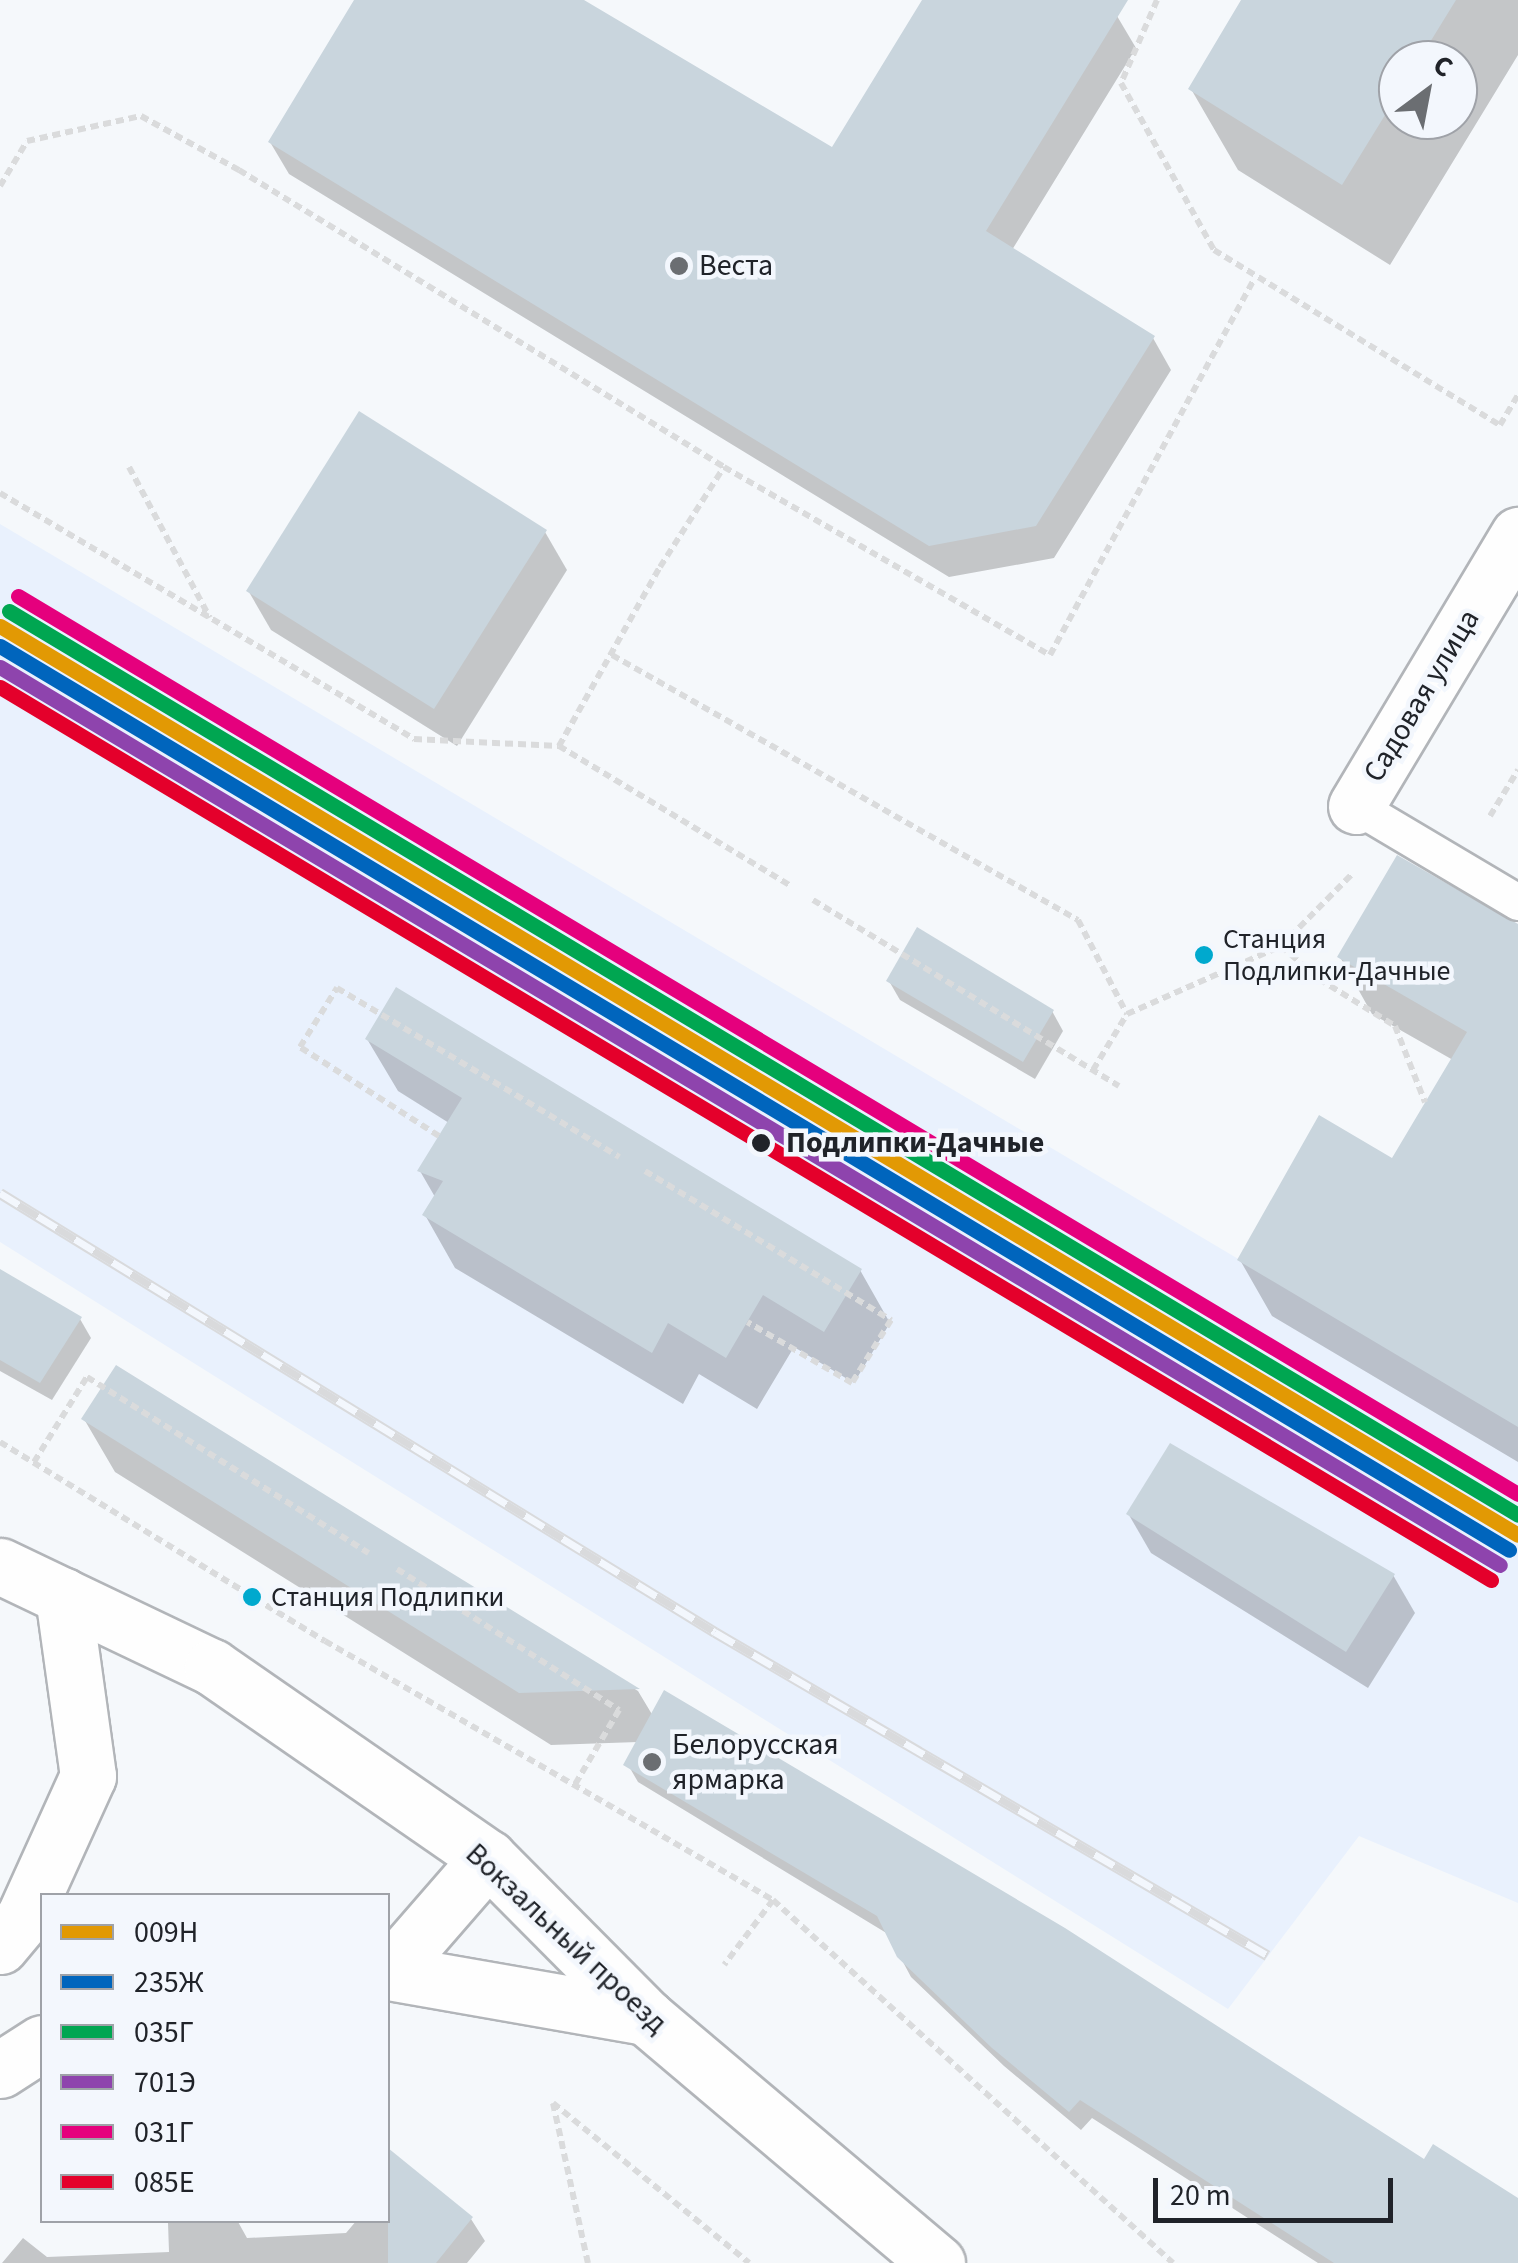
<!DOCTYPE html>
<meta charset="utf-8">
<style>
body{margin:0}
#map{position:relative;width:1518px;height:2263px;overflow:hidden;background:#f5f8fb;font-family:"Source Sans 3",sans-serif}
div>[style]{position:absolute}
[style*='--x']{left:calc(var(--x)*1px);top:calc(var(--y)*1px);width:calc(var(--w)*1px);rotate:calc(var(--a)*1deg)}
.built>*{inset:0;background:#e9f1fd}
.shadow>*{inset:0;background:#0003}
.building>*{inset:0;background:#c9d5dd}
.path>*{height:6px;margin-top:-3px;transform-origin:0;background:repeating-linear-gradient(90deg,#dadbdc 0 8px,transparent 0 13px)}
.roads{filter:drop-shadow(2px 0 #b2b5b9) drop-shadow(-2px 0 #b2b5b9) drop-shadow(0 2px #b2b5b9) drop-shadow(0 -2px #b2b5b9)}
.service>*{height:35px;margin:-17.5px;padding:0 17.5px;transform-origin:17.5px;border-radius:17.5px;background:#fefefe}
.tertiary>*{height:55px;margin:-27.5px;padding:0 27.5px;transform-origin:27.5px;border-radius:27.5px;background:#fefefe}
.rail>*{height:11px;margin-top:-5.5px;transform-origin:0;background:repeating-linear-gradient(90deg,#f3f7fd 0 22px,#d9dadc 0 44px);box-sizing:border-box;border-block:2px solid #d9dadc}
.rail-1>*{height:15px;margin:-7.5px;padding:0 7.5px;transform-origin:7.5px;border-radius:7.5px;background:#e29904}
.rail-2>*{height:15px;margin:-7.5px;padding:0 7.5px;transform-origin:7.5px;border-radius:7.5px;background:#0065bd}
.rail-3>*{height:15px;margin:-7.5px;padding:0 7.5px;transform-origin:7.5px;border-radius:7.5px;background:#00a651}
.rail-4>*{height:15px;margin:-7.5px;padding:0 7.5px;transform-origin:7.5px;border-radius:7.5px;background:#8e44ad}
.rail-5>*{height:15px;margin:-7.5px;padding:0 7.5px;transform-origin:7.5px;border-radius:7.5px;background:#e5007d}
.rail-6>*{height:15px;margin:-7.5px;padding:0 7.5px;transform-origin:7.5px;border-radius:7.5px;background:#e4002b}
.dots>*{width:28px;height:28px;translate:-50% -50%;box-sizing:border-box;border:5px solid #f3f7fd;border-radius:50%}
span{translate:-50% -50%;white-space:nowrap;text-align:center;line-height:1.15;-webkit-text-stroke:9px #f3f7fd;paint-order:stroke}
.bus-label{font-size:28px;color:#202329}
.left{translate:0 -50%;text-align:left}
.poi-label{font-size:30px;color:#202329}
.street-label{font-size:30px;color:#202329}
.stop-label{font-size:30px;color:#202329;font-weight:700}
.legend{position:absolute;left:40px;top:1893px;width:350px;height:330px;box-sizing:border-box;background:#f3f7fd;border:2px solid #9fa2a8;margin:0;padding:12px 18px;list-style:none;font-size:30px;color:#202329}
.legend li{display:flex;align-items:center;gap:20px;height:50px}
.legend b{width:50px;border:2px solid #9fa2a8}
.north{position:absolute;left:1378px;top:40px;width:100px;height:100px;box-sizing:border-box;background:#f3f7fd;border:2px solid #9fa2a8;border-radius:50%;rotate:32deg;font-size:28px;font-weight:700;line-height:40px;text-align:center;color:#202329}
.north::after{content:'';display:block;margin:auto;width:35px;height:45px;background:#6b6e72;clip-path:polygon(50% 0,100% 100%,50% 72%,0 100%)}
.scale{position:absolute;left:1153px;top:2178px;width:240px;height:45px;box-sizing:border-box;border:5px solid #202329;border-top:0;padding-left:12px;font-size:30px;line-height:35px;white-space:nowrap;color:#202329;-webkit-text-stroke:8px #f3f7fd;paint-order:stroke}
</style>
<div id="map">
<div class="built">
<i style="clip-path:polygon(0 524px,1518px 1425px,1518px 1903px,1359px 1836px,1228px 2009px,0 1242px)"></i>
</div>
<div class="shadow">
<i style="clip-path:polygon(357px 0,579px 0,833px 151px,925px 0,1091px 0,1117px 16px,1136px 48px,1012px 250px,1153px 338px,1171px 370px,1054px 558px,949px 577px,289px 174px,270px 142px)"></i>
<i style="clip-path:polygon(evenodd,1244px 0,1518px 0,1518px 55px,1390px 265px,1238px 170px,1191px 89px,1244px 0,1398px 60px,1458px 60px,1458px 120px,1398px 120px,1398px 60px)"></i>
<i style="clip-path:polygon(545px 532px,567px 570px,457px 746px,271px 630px,249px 592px)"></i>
<i style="clip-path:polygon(1518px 927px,1518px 1462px,1272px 1316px,1240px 1260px,1393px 1161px,1453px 1060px,1372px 1014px,1340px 957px)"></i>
<i style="clip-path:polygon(889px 981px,1052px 1011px,1063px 1031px,1035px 1079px,900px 1000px)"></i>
<i style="clip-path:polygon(367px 1039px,860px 1270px,890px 1323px,854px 1383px,794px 1347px,757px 1409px,699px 1374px,683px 1404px,455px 1268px,425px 1215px,435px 1197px,420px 1171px,449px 1123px,398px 1091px)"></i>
<i style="clip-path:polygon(0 1272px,80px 1319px,91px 1338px,52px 1400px,0 1371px)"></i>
<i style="clip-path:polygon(116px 1368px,638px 1691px,653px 1716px,1425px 2162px,1518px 2201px,1518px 2263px,1318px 2263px,1092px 2118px,1081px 2130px,1004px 2066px,911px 1977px,888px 1934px,638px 1782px,627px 1763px,638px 1742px,551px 1745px,115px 1472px,84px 1419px)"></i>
<i style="clip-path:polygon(1129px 1515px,1393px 1575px,1415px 1613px,1368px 1688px,1151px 1553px)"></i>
<i style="clip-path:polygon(404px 2164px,471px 2219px,485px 2241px,467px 2263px,2px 2263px,23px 2238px,47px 2257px,169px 2252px,168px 2223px,237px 2220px,247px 2238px,346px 2233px,357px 2220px,388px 2220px,388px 2183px)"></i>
</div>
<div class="building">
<i style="clip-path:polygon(354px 0,584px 0,832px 147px,922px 0,1128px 0,986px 231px,1155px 336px,1036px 526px,929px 546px,268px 142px)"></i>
<i style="clip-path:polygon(1241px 0,1456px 0,1419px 60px,1398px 60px,1398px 94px,1342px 185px,1188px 89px)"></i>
<i style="clip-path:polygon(359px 411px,547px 530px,434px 709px,246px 591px)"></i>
<i style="clip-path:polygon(1397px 855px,1518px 924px,1518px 1427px,1237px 1260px,1319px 1115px,1392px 1158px,1467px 1032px,1337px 957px)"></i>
<i style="clip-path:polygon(917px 927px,1054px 1010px,1023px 1062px,886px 981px)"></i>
<i style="clip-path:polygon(396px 987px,862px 1269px,824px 1332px,763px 1295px,726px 1358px,668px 1323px,652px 1353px,422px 1215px,443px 1181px,417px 1171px,462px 1098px,365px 1039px)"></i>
<i style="clip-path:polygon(0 1269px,82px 1317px,40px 1383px,0 1360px)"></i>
<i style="clip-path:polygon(116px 1365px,377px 1527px,640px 1689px,519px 1693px,81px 1419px)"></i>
<i style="clip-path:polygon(1170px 1443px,1395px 1574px,1346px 1652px,1126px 1514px)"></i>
<i style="clip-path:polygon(664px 1690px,1065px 1928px,1424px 2159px,1433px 2144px,1518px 2198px,1518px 2263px,1334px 2263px,1080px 2100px,1069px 2112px,992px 2048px,897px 1957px,877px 1916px,623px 1765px)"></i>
<i style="clip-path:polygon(388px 2148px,473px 2217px,436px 2263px,388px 2263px)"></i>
</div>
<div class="path">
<i style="--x:1157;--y:0;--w:90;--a:113.4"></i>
<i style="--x:1121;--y:83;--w:191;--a:60.9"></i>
<i style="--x:1214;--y:250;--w:335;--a:31.5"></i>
<i style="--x:1500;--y:425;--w:35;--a:-59"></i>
<i style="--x:0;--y:186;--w:52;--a:-59"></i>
<i style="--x:27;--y:141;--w:117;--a:-12.4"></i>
<i style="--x:141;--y:116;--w:112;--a:28.9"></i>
<i style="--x:239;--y:170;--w:569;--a:31.48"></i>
<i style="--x:129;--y:467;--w:171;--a:61.8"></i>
<i style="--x:0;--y:493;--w:482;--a:30.7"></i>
<i style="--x:414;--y:739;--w:145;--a:2.8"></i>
<i style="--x:559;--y:746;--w:269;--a:31.1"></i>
<i style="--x:612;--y:655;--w:536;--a:29.63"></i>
<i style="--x:1078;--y:920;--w:106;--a:62.5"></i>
<i style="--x:559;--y:746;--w:206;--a:-60.6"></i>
<i style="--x:660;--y:567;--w:119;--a:-57.4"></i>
<i style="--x:724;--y:467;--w:376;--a:30"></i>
<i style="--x:1050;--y:655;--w:428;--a:-61.5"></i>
<i style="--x:1490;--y:816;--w:54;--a:-58.7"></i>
<i style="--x:813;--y:900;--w:358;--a:31.3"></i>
<i style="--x:1281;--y:946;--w:50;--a:41"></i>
<i style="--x:1319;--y:979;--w:89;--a:31.7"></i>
<i style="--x:1395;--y:1026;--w:82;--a:68.5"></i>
<i style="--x:1093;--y:1070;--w:66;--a:-58.7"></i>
<i style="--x:1127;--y:1014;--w:168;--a:-23.8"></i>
<i style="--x:1281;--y:946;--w:100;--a:-45.4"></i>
<i style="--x:439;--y:1136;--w:165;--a:-147.4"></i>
<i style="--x:300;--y:1047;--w:70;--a:-57.9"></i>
<i style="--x:337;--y:988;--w:329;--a:30.9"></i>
<i style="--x:645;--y:1171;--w:288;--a:31.2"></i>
<i style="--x:891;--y:1320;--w:74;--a:121.8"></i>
<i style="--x:852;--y:1383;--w:121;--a:-149.8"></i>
<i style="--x:0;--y:1442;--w:381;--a:31.5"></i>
<i style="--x:325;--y:1641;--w:517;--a:30.03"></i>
<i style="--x:773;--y:1900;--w:81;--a:127"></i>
<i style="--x:34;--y:1462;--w:100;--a:-58.1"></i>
<i style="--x:87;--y:1377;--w:332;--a:32"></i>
<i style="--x:397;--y:1569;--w:263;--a:32.4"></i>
<i style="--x:619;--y:1710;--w:88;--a:120.6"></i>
<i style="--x:773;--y:1900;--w:540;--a:42.22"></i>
<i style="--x:553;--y:2103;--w:253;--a:39.2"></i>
<i style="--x:553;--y:2103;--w:164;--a:77.7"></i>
</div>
<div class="roads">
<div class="service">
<i style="--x:1356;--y:806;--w:188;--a:30.7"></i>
</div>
<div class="tertiary">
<i style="--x:1356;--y:806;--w:316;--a:-59.1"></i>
<i style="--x:0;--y:1566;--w:235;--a:25.5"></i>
<i style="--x:212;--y:1667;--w:336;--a:34.7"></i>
<i style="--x:488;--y:1858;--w:224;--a:45.2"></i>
<i style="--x:646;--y:2017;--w:381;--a:40.2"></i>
<i style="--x:0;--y:1946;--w:38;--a:-50"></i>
<i style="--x:24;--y:1917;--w:155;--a:-65.6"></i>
<i style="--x:88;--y:1776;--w:182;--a:-97.9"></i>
<i style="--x:388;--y:1972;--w:262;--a:9.9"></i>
<i style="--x:389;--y:1972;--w:151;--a:-49"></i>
<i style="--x:0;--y:2070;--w:50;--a:-32.7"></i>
</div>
</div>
<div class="rail">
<i style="--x:0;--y:1193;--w:839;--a:31.55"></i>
<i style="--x:715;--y:1632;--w:640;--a:30.33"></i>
</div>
<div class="rail-1">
<i style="--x:0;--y:626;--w:1769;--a:30.91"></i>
</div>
<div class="rail-2">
<i style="--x:0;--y:646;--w:1759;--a:30.92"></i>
</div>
<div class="rail-3">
<i style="--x:9;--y:611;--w:1759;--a:30.92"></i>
</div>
<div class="rail-4">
<i style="--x:0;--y:667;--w:1748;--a:30.91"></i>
</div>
<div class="rail-5">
<i style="--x:18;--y:596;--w:1748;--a:30.91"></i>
</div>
<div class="rail-6">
<i style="--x:0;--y:687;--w:1738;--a:30.92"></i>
</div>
<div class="dots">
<i style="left:679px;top:266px;background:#6b6e72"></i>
<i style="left:1204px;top:955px;background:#00a9ce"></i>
<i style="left:761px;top:1143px;background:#202329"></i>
<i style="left:252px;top:1597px;background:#00a9ce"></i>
<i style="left:652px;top:1762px;background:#6b6e72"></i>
</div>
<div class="bus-label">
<span class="left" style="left:1223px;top:955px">Станция<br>Подлипки-Дачные</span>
<span class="left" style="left:271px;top:1597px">Станция Подлипки</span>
</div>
<div class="poi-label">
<span class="left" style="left:699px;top:266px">Веста</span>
<span class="left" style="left:672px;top:1762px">Белорусская<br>ярмарка</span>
</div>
<div class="street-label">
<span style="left:1422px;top:696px;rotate:-59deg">Садовая улица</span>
<span style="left:566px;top:1939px;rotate:43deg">Вокзальный проезд</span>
</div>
<div class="stop-label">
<span class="left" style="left:786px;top:1143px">Подлипки-Дачные</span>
</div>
<ul class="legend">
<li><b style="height:12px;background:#e29904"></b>009Н</li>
<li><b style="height:12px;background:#0065bd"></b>235Ж</li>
<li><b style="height:12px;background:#00a651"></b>035Г</li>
<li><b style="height:12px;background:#8e44ad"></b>701Э</li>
<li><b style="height:12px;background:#e5007d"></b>031Г</li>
<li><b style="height:12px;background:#e4002b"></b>085Е</li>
</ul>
<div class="north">С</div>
<div class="scale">20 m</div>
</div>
